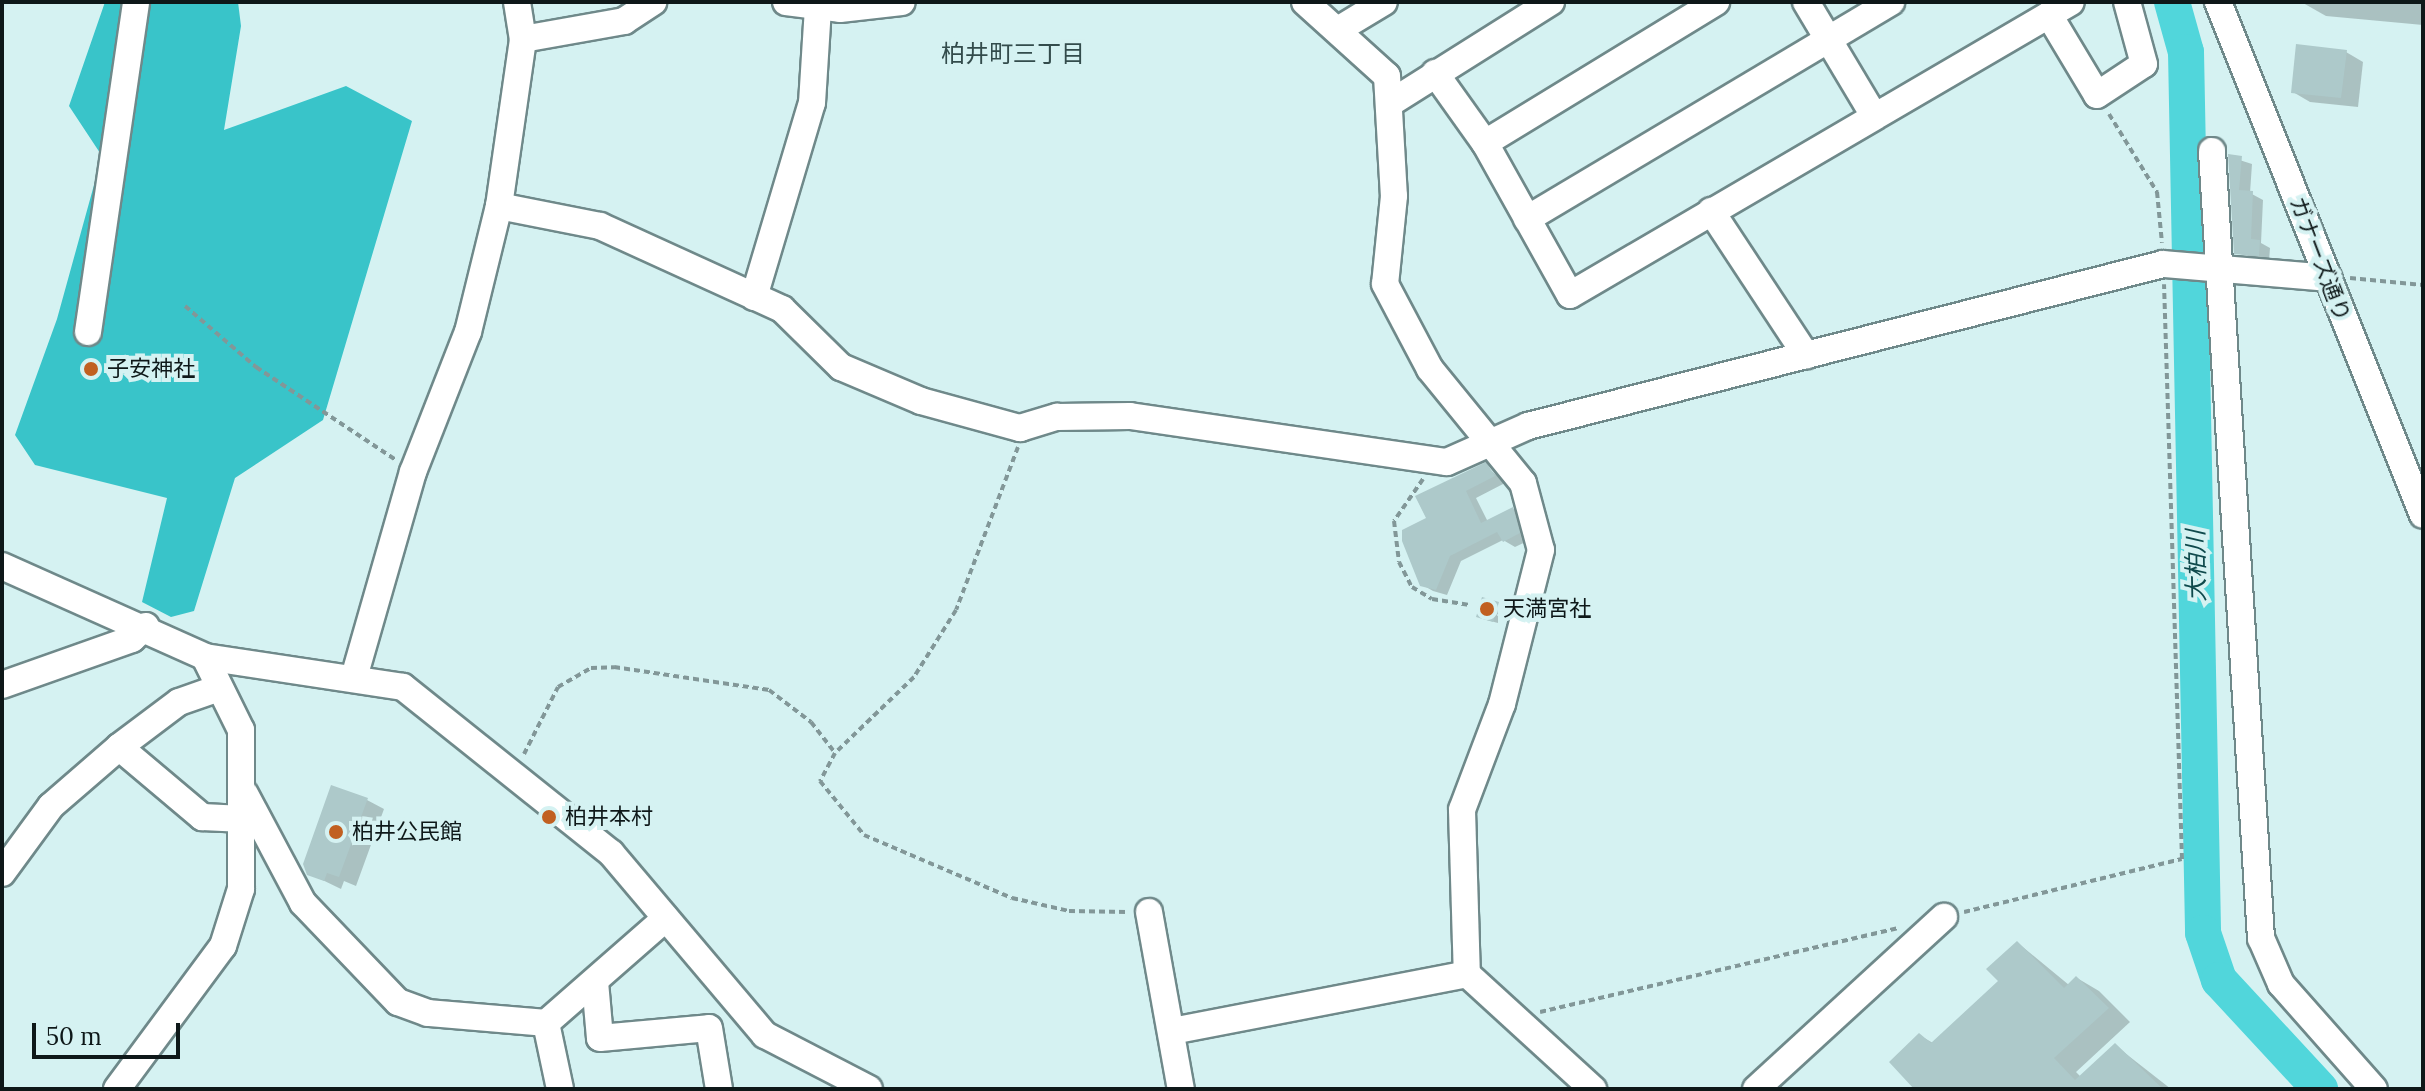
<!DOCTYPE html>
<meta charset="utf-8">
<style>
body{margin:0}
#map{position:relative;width:2425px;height:1091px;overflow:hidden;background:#d5f2f2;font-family:Lora,"Noto Sans JP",serif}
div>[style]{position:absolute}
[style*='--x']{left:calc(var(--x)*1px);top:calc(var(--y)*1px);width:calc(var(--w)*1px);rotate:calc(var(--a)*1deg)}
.forest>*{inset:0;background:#39c4c9}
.shadow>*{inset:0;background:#0003}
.river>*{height:36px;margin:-18px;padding:0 18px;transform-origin:18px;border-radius:18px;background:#51d6db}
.building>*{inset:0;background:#adc9ca}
.path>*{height:4px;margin-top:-2px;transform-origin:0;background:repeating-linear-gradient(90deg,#829798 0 6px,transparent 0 10px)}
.roads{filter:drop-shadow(2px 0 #6f898a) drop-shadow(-2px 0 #6f898a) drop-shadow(0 2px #6f898a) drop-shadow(0 -2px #6f898a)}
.minor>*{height:26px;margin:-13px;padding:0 13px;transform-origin:13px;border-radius:13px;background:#fff}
.dots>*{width:22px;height:22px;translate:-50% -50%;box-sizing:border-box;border:4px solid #d5f2f2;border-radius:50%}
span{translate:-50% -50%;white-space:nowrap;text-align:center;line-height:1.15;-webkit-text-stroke:8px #d5f2f2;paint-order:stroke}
.street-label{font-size:22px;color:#0e1819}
.poi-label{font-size:22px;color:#0e1819}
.left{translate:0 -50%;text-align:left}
.neighbourhood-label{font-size:24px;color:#334c4c}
.water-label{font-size:24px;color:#0f4a4c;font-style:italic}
.frame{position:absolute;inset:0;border:4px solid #0e1819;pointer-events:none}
.scale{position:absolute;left:32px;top:1023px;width:148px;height:36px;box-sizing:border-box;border:4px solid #0e1819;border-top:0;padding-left:10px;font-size:24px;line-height:28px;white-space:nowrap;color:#0e1819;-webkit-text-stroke:6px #d5f2f2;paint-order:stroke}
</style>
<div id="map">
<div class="forest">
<i style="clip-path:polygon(105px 2px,238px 2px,241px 26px,224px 130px,346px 86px,412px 121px,323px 420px,235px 478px,194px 611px,171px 617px,142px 602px,167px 498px,35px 465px,15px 435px,57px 319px,102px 156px,69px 106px)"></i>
</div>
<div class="shadow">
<i style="clip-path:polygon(2423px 2px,2423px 25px,2326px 16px,2303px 3px)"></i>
<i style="clip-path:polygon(2346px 52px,2363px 62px,2358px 107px,2310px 102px,2293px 92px)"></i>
<i style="clip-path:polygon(2230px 157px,2252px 164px,2250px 193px,2263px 200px,2261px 243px,2270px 248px,2269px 261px,2236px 253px)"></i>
<i style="clip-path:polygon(1485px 465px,1505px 483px,1476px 498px,1488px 522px,1513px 509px,1524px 516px,1530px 540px,1515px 547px,1503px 540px,1461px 561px,1447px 595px,1433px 591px,1421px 584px,1428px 519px)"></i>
<i style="clip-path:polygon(1498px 604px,1498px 623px,1483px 619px)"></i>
<i style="clip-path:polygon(367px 800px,384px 809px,356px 886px,344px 881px,341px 889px,308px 873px)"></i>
<i style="clip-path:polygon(2018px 943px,2069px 985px,2077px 978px,2099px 991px,2130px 1022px,2076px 1072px,2081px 1077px,2116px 1046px,2171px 1089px,1917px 1089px,1919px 1035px,1933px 1043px,2001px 981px)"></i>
</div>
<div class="river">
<i style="--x:2172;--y:2;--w:52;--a:74.4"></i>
<i style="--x:2186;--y:52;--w:881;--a:88.89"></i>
<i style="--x:2203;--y:933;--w:50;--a:71.2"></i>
<i style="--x:2219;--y:980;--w:149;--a:47.2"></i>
</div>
<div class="building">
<i style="clip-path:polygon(2296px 44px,2347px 50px,2341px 98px,2291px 93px)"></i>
<i style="clip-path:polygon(2228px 154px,2242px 156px,2239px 190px,2253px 191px,2251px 239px,2260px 240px,2259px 256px,2234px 254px)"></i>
<i style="clip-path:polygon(1486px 462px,1495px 476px,1466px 491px,1481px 523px,1513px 507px,1520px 533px,1503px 542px,1497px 532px,1450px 556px,1436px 590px,1420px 586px,1402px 541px,1402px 530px,1426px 518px,1415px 496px)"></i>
<i style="clip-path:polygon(1482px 597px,1499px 602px,1493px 622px,1476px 617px)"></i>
<i style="clip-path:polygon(331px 785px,368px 798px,339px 877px,327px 873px,324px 881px,307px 875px,303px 864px)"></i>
<i style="clip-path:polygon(2017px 941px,2064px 988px,2076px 976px,2109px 1008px,2054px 1058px,2075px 1080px,2115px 1043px,2163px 1089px,1914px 1089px,1889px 1062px,1919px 1033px,1931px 1043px,1998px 981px,1986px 969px)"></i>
</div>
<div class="path">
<i style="--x:2109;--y:114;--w:92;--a:58.4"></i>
<i style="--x:2157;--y:192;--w:51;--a:84.4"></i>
<i style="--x:2350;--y:278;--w:73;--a:5.5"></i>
<i style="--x:185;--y:306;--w:94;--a:40.7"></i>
<i style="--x:256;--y:367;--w:168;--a:33.6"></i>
<i style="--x:1018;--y:447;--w:174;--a:110.8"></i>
<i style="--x:956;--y:610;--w:79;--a:122.1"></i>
<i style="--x:914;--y:677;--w:110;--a:136.1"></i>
<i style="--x:835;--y:753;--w:32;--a:118"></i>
<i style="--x:820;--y:781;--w:70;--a:50.8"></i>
<i style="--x:864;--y:835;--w:161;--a:23.1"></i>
<i style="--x:1012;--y:898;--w:58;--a:12.8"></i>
<i style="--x:1069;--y:911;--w:58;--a:1"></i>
<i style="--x:1423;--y:479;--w:51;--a:124.6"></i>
<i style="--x:1394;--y:521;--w:41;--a:83"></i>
<i style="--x:1399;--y:562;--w:28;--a:63"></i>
<i style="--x:1412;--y:587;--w:23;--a:31"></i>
<i style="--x:1432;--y:599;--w:38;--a:9"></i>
<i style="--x:524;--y:754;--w:75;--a:-63.1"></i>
<i style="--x:558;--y:687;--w:38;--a:-30"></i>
<i style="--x:591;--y:668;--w:23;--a:-2"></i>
<i style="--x:614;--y:667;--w:157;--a:8.4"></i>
<i style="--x:769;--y:690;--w:53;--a:37.3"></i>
<i style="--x:811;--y:722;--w:39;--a:52"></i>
<i style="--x:1964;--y:912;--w:224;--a:-13.7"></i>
<i style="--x:2182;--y:859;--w:575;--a:-91.79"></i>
<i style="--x:1540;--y:1012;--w:367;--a:-13.2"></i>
</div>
<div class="roads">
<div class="minor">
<i style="--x:517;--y:2;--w:37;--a:81"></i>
<i style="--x:786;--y:2;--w:54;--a:7.4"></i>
<i style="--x:840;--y:9;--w:62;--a:-6.4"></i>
<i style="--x:1305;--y:2;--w:110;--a:42.1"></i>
<i style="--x:1387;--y:76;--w:120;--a:86.7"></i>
<i style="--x:1394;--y:196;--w:88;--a:95.8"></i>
<i style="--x:1385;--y:284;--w:96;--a:62.1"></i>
<i style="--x:1430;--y:369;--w:147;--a:50.8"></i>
<i style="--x:1523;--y:483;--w:69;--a:75"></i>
<i style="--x:1541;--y:550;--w:159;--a:104.2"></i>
<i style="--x:1502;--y:704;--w:113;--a:110.7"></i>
<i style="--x:1462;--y:810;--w:164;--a:88.3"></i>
<i style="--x:1467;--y:974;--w:171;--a:42.4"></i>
<i style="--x:1806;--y:2;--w:131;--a:59.1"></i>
<i style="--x:2218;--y:2;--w:552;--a:68.22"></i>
<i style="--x:2049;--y:15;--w:93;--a:59"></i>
<i style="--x:2097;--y:95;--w:56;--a:-33.4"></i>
<i style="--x:2144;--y:64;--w:64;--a:-105.3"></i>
<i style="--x:1341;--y:28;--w:50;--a:-31.2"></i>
<i style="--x:1435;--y:73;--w:86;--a:54.5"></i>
<i style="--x:1485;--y:143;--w:174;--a:60.8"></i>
<i style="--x:1570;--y:295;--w:580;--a:-30.32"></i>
<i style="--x:1392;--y:102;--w:188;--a:-32.2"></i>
<i style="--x:1485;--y:143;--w:271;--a:-31.4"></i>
<i style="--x:2212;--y:151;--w:789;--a:86.44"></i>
<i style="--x:2261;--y:938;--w:50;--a:66.5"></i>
<i style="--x:2281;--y:984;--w:140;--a:48.5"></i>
<i style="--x:499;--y:206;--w:103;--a:11.2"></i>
<i style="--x:600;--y:226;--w:200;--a:24.5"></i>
<i style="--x:782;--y:309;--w:83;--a:44.5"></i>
<i style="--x:841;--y:367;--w:87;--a:23"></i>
<i style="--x:921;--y:401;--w:103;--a:15.3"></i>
<i style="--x:1020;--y:428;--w:39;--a:-17"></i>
<i style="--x:1057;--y:417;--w:73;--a:-0.8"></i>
<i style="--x:1130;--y:416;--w:320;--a:8.3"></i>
<i style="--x:1447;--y:462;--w:89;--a:-24"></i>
<i style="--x:1528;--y:426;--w:655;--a:-14.31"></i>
<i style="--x:2163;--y:264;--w:166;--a:4.8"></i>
<i style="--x:1711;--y:211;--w:173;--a:56.6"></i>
<i style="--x:1527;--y:219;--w:424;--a:-30.8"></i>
<i style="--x:754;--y:297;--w:202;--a:-73.4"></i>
<i style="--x:812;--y:103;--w:95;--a:-86.4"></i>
<i style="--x:88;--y:332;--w:333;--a:-81.7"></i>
<i style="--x:2;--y:566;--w:222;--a:24.1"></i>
<i style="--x:205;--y:657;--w:200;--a:8.6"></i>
<i style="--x:403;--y:687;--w:266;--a:38.6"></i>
<i style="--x:611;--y:853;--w:238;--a:49.8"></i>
<i style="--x:765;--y:1035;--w:117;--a:27.4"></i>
<i style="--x:355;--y:674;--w:210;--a:-74"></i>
<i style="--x:413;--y:472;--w:150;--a:-68.6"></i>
<i style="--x:468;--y:332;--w:130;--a:-76.2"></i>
<i style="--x:499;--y:206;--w:169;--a:-81.8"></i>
<i style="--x:523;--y:39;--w:103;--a:-10.1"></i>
<i style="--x:624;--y:21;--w:35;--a:-33"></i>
<i style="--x:2;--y:685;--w:138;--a:-19.5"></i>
<i style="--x:132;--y:639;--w:19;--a:-43"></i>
<i style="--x:119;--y:747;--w:109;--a:40.1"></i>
<i style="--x:202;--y:817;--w:42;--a:2.7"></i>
<i style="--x:245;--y:794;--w:123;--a:62"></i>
<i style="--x:303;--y:903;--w:137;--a:46.2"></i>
<i style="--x:398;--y:1002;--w:32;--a:20"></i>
<i style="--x:428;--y:1013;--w:118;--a:4.8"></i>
<i style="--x:546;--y:1023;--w:159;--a:-41.2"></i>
<i style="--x:2;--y:873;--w:83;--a:-53.8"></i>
<i style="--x:51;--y:806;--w:90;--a:-40.9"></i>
<i style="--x:119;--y:747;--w:75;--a:-36.9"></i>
<i style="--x:179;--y:702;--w:42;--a:-19.3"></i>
<i style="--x:1149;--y:912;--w:180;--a:79.8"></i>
<i style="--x:595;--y:982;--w:56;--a:84.9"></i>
<i style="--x:600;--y:1038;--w:109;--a:-5.2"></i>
<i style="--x:709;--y:1028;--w:62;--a:80.7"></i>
<i style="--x:546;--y:1023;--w:67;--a:78"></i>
<i style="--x:1172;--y:1031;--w:300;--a:-10.9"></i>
<i style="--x:117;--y:1089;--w:178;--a:-53.5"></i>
<i style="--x:223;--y:946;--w:60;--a:-72.5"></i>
<i style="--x:241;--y:889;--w:159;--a:-90"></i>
<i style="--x:241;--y:730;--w:81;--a:-116.3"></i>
<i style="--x:1756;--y:1089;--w:255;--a:-42.5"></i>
</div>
</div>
<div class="dots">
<i style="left:91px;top:369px;background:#c16021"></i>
<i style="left:1487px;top:609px;background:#c16021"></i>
<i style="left:549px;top:817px;background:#c16021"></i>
<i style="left:336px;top:832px;background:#c16021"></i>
</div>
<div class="street-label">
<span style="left:2320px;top:259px;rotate:69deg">ガナーズ通り</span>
</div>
<div class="poi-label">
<span class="left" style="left:107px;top:369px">子安神社</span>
<span class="left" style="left:1503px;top:609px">天満宮社</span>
<span class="left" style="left:565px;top:817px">柏井本村</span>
<span class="left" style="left:352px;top:832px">柏井公民館</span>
</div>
<div class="neighbourhood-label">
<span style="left:1013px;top:54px">柏井町三丁目</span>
</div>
<div class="water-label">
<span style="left:2196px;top:566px;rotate:-91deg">大柏川</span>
</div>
<div class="frame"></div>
<div class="scale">50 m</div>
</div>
